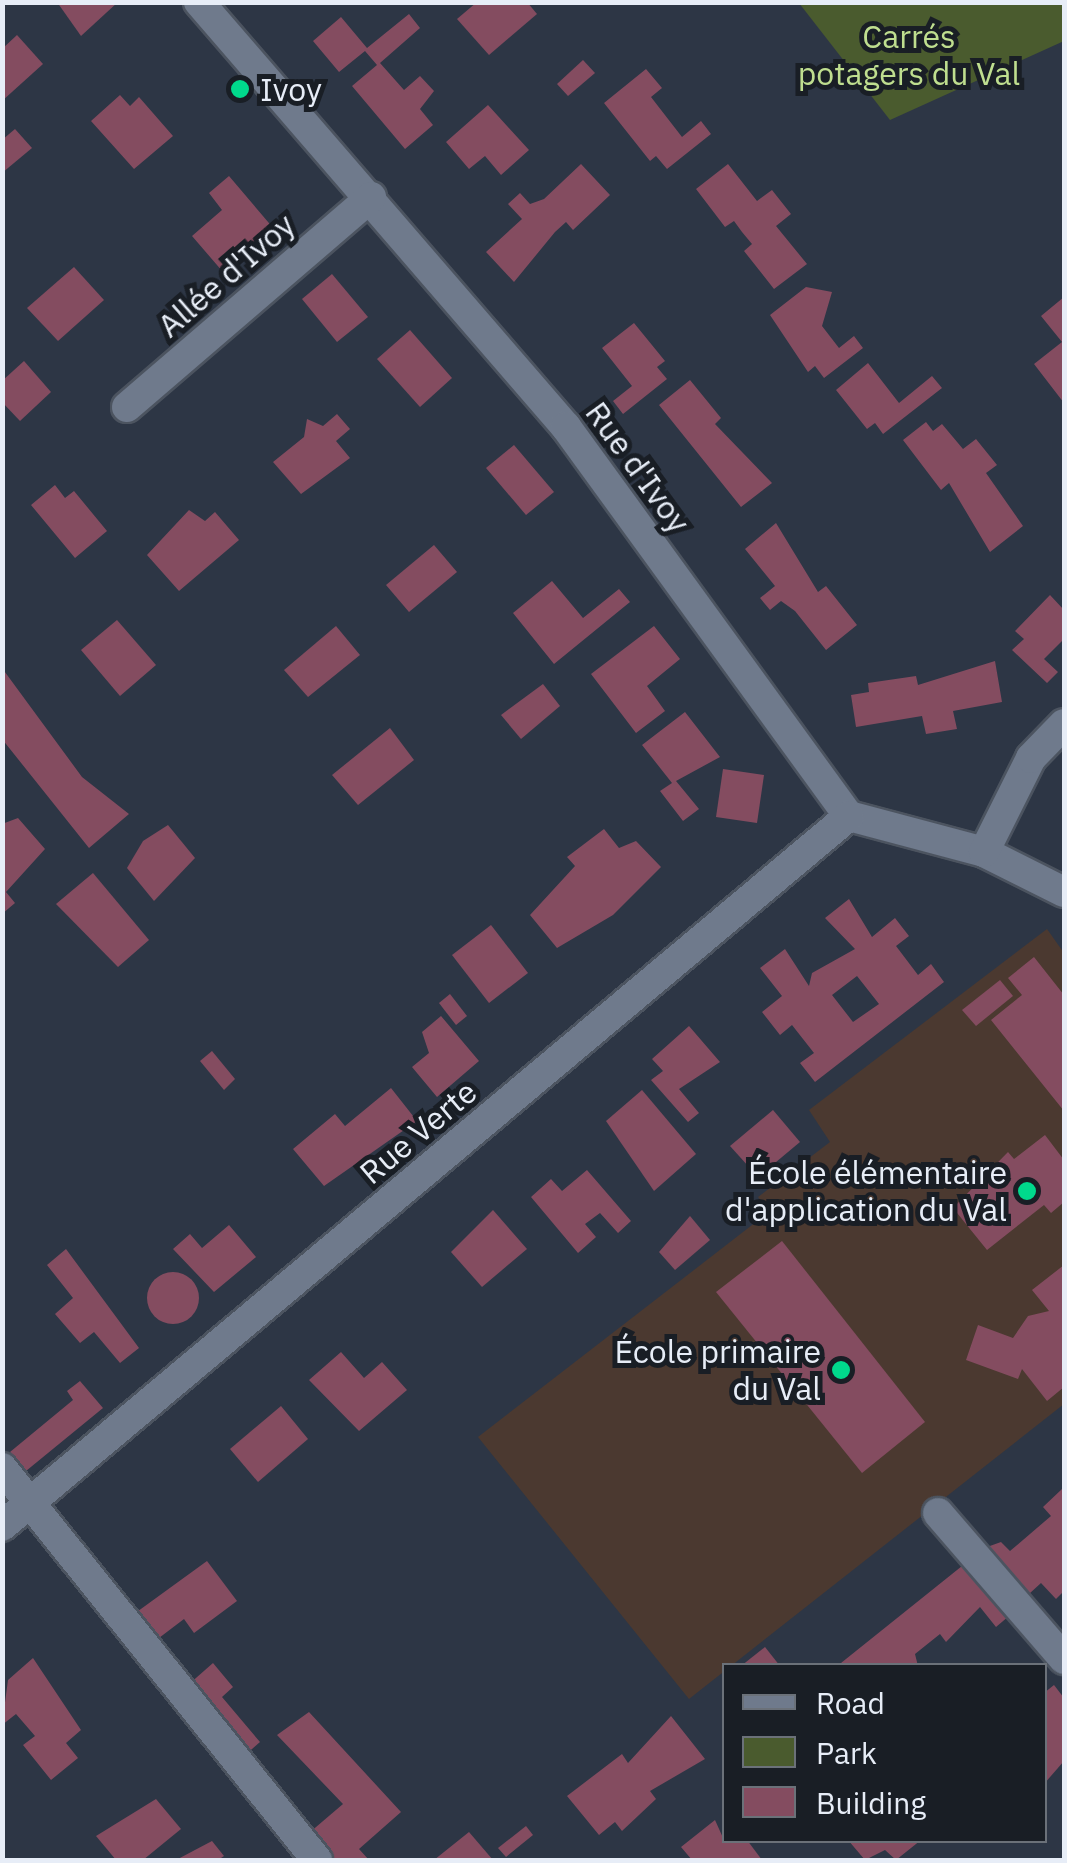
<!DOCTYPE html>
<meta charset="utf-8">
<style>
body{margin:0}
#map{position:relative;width:1067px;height:1863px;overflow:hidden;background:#2d3645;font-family:"IBM Plex Sans",sans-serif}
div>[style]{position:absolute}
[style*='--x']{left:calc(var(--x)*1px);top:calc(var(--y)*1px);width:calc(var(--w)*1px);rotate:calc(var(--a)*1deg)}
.education>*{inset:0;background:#4b3930}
.green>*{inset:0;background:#4a5b2e}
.building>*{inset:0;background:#844c60}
.round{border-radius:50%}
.roads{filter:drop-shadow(2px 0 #4c5460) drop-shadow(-2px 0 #4c5460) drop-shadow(0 2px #4c5460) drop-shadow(0 -2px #4c5460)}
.minor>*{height:30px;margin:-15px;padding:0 15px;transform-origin:15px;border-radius:15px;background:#6f7a8c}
.dots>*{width:28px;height:28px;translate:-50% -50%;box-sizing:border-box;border:5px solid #191e25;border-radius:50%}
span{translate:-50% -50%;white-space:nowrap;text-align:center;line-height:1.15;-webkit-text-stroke:10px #191e25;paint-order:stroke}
.park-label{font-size:32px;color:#bfde8f}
.poi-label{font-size:32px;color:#e7edf7}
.left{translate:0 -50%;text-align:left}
.right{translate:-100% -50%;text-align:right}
.street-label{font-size:32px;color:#e7edf7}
.frame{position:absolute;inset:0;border:5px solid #e7edf7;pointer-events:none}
.legend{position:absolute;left:722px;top:1663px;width:325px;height:180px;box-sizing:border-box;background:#191e25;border:2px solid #6b7179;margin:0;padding:12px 18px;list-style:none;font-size:30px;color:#e7edf7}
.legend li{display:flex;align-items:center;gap:20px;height:50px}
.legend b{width:50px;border:2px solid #6b7179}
</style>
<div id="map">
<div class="education">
<i style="clip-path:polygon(1047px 929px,1064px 953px,1064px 1404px,689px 1699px,478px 1437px,769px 1212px,758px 1197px,830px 1142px,809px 1110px)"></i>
</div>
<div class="green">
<i style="clip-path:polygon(799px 3px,1064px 3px,1064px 41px,890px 120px)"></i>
</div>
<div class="building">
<i style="clip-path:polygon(57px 2px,118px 2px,81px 36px)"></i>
<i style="clip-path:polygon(477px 2px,527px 2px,537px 14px,489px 55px,457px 19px)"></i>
<i style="clip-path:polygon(409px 14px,420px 28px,380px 63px,404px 90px,420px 76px,434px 91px,420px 109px,433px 125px,405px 149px,352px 86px,377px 65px,365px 51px,339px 72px,313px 41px,341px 17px,367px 48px)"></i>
<i style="clip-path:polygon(17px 35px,43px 64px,2px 101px,2px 49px)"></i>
<i style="clip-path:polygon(583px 60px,595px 73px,568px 96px,557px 84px)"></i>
<i style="clip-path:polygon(646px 69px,662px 88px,651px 97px,682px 137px,701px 121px,711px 134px,667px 169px,656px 156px,650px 161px,604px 103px)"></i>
<i style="clip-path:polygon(120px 95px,130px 106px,139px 97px,173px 136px,134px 169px,91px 121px)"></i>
<i style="clip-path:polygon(488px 105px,529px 150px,501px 175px,485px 156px,469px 169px,446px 142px)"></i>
<i style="clip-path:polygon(15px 129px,32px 148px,2px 173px,2px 140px)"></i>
<i style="clip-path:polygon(581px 164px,610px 195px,573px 230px,566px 222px,555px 232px,514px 282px,486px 252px,522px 219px,508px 204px,520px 193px,530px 204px,544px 199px)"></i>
<i style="clip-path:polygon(728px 164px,757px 201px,772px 190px,791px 214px,776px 226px,807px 264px,774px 289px,744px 251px,752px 244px,742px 232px,734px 221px,725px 227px,696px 189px)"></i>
<i style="clip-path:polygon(229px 176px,274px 229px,223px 272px,192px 236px,222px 210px,209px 193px)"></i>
<i style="clip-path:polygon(74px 267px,104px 300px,58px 341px,27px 308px)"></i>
<i style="clip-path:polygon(332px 274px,368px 317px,337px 342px,302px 299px)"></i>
<i style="clip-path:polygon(806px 287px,832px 292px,822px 326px,839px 348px,854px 336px,863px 348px,824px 378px,815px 366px,808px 372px,770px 315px)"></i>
<i style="clip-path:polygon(1064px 297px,1064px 403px,1034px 364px,1062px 342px,1041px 316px)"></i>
<i style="clip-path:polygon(634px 323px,665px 361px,657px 367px,667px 379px,623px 414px,613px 401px,632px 386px,602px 348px)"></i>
<i style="clip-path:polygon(410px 330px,452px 378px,420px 407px,377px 359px)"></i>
<i style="clip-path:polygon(24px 361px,51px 392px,20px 421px,2px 402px,2px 381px)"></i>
<i style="clip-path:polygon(868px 363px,899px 403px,932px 376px,942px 388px,883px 434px,875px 423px,867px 429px,836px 390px)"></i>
<i style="clip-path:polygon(690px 380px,721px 418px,715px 424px,772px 483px,741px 507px,659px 405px)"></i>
<i style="clip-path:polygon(337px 414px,350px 429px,336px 441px,350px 458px,301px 494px,273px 462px,304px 437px,307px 419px,323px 426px)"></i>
<i style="clip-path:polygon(926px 422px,933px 431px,942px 424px,963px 449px,976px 439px,997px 465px,986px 473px,1023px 526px,990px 552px,949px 483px,941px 490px,903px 440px)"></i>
<i style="clip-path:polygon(514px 445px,554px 492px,526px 515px,486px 468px)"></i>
<i style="clip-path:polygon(55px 485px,65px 498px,74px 491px,107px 531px,75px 558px,31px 505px)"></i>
<i style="clip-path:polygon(189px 510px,205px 521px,215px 512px,239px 540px,179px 591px,147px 555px)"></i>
<i style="clip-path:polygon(776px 523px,818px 592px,826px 586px,857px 625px,826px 650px,795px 611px,781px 601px,770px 610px,760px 598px,775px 586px,745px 549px)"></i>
<i style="clip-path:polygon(434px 545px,457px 572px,409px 612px,386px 585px)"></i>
<i style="clip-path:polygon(552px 581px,583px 618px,619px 589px,630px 602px,554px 664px,513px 613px)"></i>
<i style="clip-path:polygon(1050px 595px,1064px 610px,1064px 639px,1044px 659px,1058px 672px,1047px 683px,1012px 650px,1024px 639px,1015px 631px)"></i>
<i style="clip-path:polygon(117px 620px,156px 665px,120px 696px,81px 650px)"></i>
<i style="clip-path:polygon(336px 626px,360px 655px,308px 697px,284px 670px)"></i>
<i style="clip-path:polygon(654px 626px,680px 659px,647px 686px,665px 711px,636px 733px,591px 674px)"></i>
<i style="clip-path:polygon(995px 661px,1002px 702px,953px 711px,957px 729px,926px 734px,922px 716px,856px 727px,851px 695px,869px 692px,868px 683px,916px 676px,918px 685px)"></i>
<i style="clip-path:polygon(2px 668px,82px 777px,129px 814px,89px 848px,2px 739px)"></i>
<i style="clip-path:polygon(543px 684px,560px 706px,521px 739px,501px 715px)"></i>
<i style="clip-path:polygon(685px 712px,720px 757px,676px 781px,699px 809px,683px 821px,660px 791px,672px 783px,642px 745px)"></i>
<i style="clip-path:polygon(390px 728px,414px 760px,358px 805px,332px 775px)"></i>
<i style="clip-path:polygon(723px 769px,764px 775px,757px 823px,716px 817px)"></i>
<i style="clip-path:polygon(18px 818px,45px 849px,6px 892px,15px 903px,2px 914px,2px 824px)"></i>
<i style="clip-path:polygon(168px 825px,195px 858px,154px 901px,127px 868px,143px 841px)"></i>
<i style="clip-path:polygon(604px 829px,619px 848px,636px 841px,661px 867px,613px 915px,557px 948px,530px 915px,575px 866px,567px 857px)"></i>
<i style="clip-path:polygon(93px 873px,149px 940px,118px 967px,56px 904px)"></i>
<i style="clip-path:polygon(evenodd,849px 899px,872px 937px,895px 918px,909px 936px,896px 946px,918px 975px,931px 964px,944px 982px,815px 1082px,800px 1063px,814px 1053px,792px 1025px,780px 1035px,762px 1012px,782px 996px,760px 968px,785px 949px,809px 986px,812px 973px,855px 949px,825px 918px,849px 899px,857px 976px,879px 1004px,853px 1022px,832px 995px,857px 976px)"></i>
<i style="clip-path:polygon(491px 925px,528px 973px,489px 1003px,452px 955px)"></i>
<i style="clip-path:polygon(1034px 957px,1064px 995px,1064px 1111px,991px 1020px,1022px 995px,1008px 978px)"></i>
<i style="clip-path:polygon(1000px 980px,1013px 996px,976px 1026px,962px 1010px)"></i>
<i style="clip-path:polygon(450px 994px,467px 1016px,456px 1025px,439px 1003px)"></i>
<i style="clip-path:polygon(441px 1016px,479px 1061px,437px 1097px,412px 1067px,429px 1053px,422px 1032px)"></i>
<i style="clip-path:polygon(689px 1026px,720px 1062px,679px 1089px,699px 1113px,688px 1122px,651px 1080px,663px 1071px,652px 1059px)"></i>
<i style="clip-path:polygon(212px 1051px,235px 1079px,224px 1090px,200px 1061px)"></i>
<i style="clip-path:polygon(391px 1088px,417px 1121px,324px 1186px,293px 1149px,335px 1114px,345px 1126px)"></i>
<i style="clip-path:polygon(642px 1090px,696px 1154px,654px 1191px,606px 1121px)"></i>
<i style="clip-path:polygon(773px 1110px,800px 1142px,758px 1177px,730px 1146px)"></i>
<i style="clip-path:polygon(1045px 1135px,1064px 1160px,1064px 1202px,1051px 1213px,1044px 1205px,987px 1250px,953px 1208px,1008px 1152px,1014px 1159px)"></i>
<i style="clip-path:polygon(587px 1170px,631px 1221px,618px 1233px,600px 1213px,585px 1224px,596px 1237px,578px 1253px,531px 1197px,551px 1179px,562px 1191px)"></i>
<i style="clip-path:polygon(493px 1210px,527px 1249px,482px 1287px,451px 1252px)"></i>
<i style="clip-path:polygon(690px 1216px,710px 1240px,675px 1270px,659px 1252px)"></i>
<i style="clip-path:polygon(229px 1225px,256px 1257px,214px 1292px,173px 1249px,190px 1234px,202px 1248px)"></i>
<i style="clip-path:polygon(782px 1241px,925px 1422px,862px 1473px,716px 1292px)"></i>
<i style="clip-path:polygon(66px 1249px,139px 1348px,120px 1363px,94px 1332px,80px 1343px,55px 1314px,73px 1298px,47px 1265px)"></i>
<i style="clip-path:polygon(1064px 1265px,1064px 1387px,1047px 1401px,1022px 1369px,1018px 1379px,966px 1360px,978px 1325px,1013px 1338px,1028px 1316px,1049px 1311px,1032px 1290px)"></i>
<i class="round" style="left:147px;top:1272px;width:52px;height:52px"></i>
<i style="clip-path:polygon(341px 1352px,364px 1378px,382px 1362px,407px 1390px,359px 1431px,309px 1380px)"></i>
<i style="clip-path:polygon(80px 1381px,103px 1408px,26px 1471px,10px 1452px,73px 1400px,67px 1391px)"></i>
<i style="clip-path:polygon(281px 1406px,308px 1439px,258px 1482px,230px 1449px)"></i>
<i style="clip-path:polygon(1062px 1489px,1064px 1591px,1056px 1599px,1041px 1583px,1029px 1594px,987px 1547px,1001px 1542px,1010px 1551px,1051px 1516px,1043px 1507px)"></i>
<i style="clip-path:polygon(207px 1561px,237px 1601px,194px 1633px,184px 1619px,155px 1641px,134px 1614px)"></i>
<i style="clip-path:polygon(967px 1562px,1009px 1616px,996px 1627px,980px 1607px,946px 1642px,940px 1634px,915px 1654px,918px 1666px,841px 1663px)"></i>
<i style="clip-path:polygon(765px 1647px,780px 1666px,741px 1666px)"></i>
<i style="clip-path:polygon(33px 1658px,81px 1730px,66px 1743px,78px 1758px,51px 1780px,23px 1745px,35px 1736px,16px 1714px,2px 1725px,8px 1680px)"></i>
<i style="clip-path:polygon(213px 1663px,233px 1687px,222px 1697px,260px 1742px,244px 1756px,188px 1685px)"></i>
<i style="clip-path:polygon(1054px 1685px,1064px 1698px,1064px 1761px,1044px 1784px,1044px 1693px)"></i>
<i style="clip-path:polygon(309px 1712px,401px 1812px,359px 1849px,369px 1860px,333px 1860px,309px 1833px,343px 1804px,277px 1735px)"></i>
<i style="clip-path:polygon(671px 1716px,705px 1759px,650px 1791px,656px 1799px,622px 1831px,615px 1822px,599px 1835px,567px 1796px,622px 1754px,628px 1763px)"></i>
<i style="clip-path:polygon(156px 1799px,181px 1829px,143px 1860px,116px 1860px,96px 1836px)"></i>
<i style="clip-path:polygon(715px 1820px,724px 1840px,747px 1840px,762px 1860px,692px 1860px,681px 1847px)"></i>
<i style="clip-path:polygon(526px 1826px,533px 1835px,506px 1857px,498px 1848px)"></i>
<i style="clip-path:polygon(469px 1832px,493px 1860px,434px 1860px)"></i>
<i style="clip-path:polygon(848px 1840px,921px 1840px,896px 1860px,885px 1850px,865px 1860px)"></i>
<i style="clip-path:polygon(212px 1841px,224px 1856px,218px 1860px,176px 1860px)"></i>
</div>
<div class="roads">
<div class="minor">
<i style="--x:199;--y:2;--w:562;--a:49.19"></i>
<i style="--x:566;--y:427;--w:481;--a:54"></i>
<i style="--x:849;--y:816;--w:140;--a:14.9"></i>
<i style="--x:984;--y:852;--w:89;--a:26.6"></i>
<i style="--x:127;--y:407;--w:322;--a:-40.7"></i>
<i style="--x:984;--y:852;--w:105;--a:-63.4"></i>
<i style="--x:1031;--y:758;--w:47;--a:-45.9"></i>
<i style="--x:2;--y:1468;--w:503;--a:51.22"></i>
<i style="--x:938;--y:1513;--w:193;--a:49.2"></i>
<i style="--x:2;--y:1526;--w:1105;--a:-39.97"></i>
</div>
</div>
<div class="dots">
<i style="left:240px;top:89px;background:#00d98c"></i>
<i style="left:1027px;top:1191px;background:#00d98c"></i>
<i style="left:841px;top:1370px;background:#00d98c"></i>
</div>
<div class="park-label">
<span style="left:909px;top:55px">Carrés<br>potagers du Val</span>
</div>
<div class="poi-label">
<span class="left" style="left:260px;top:89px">Ivoy</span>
<span class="right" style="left:1007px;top:1191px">École élémentaire<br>d'application du Val</span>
<span class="right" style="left:821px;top:1370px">École primaire<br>du Val</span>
</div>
<div class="street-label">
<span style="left:226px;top:275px;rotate:-41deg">Allée d'Ivoy</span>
<span style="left:638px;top:467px;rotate:54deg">Rue d'Ivoy</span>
<span style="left:418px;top:1132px;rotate:-40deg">Rue Verte</span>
</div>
<div class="frame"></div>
<ul class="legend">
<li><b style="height:12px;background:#6f7a8c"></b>Road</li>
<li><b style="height:28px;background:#4a5b2e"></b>Park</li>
<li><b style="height:28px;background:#844c60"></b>Building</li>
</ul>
</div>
